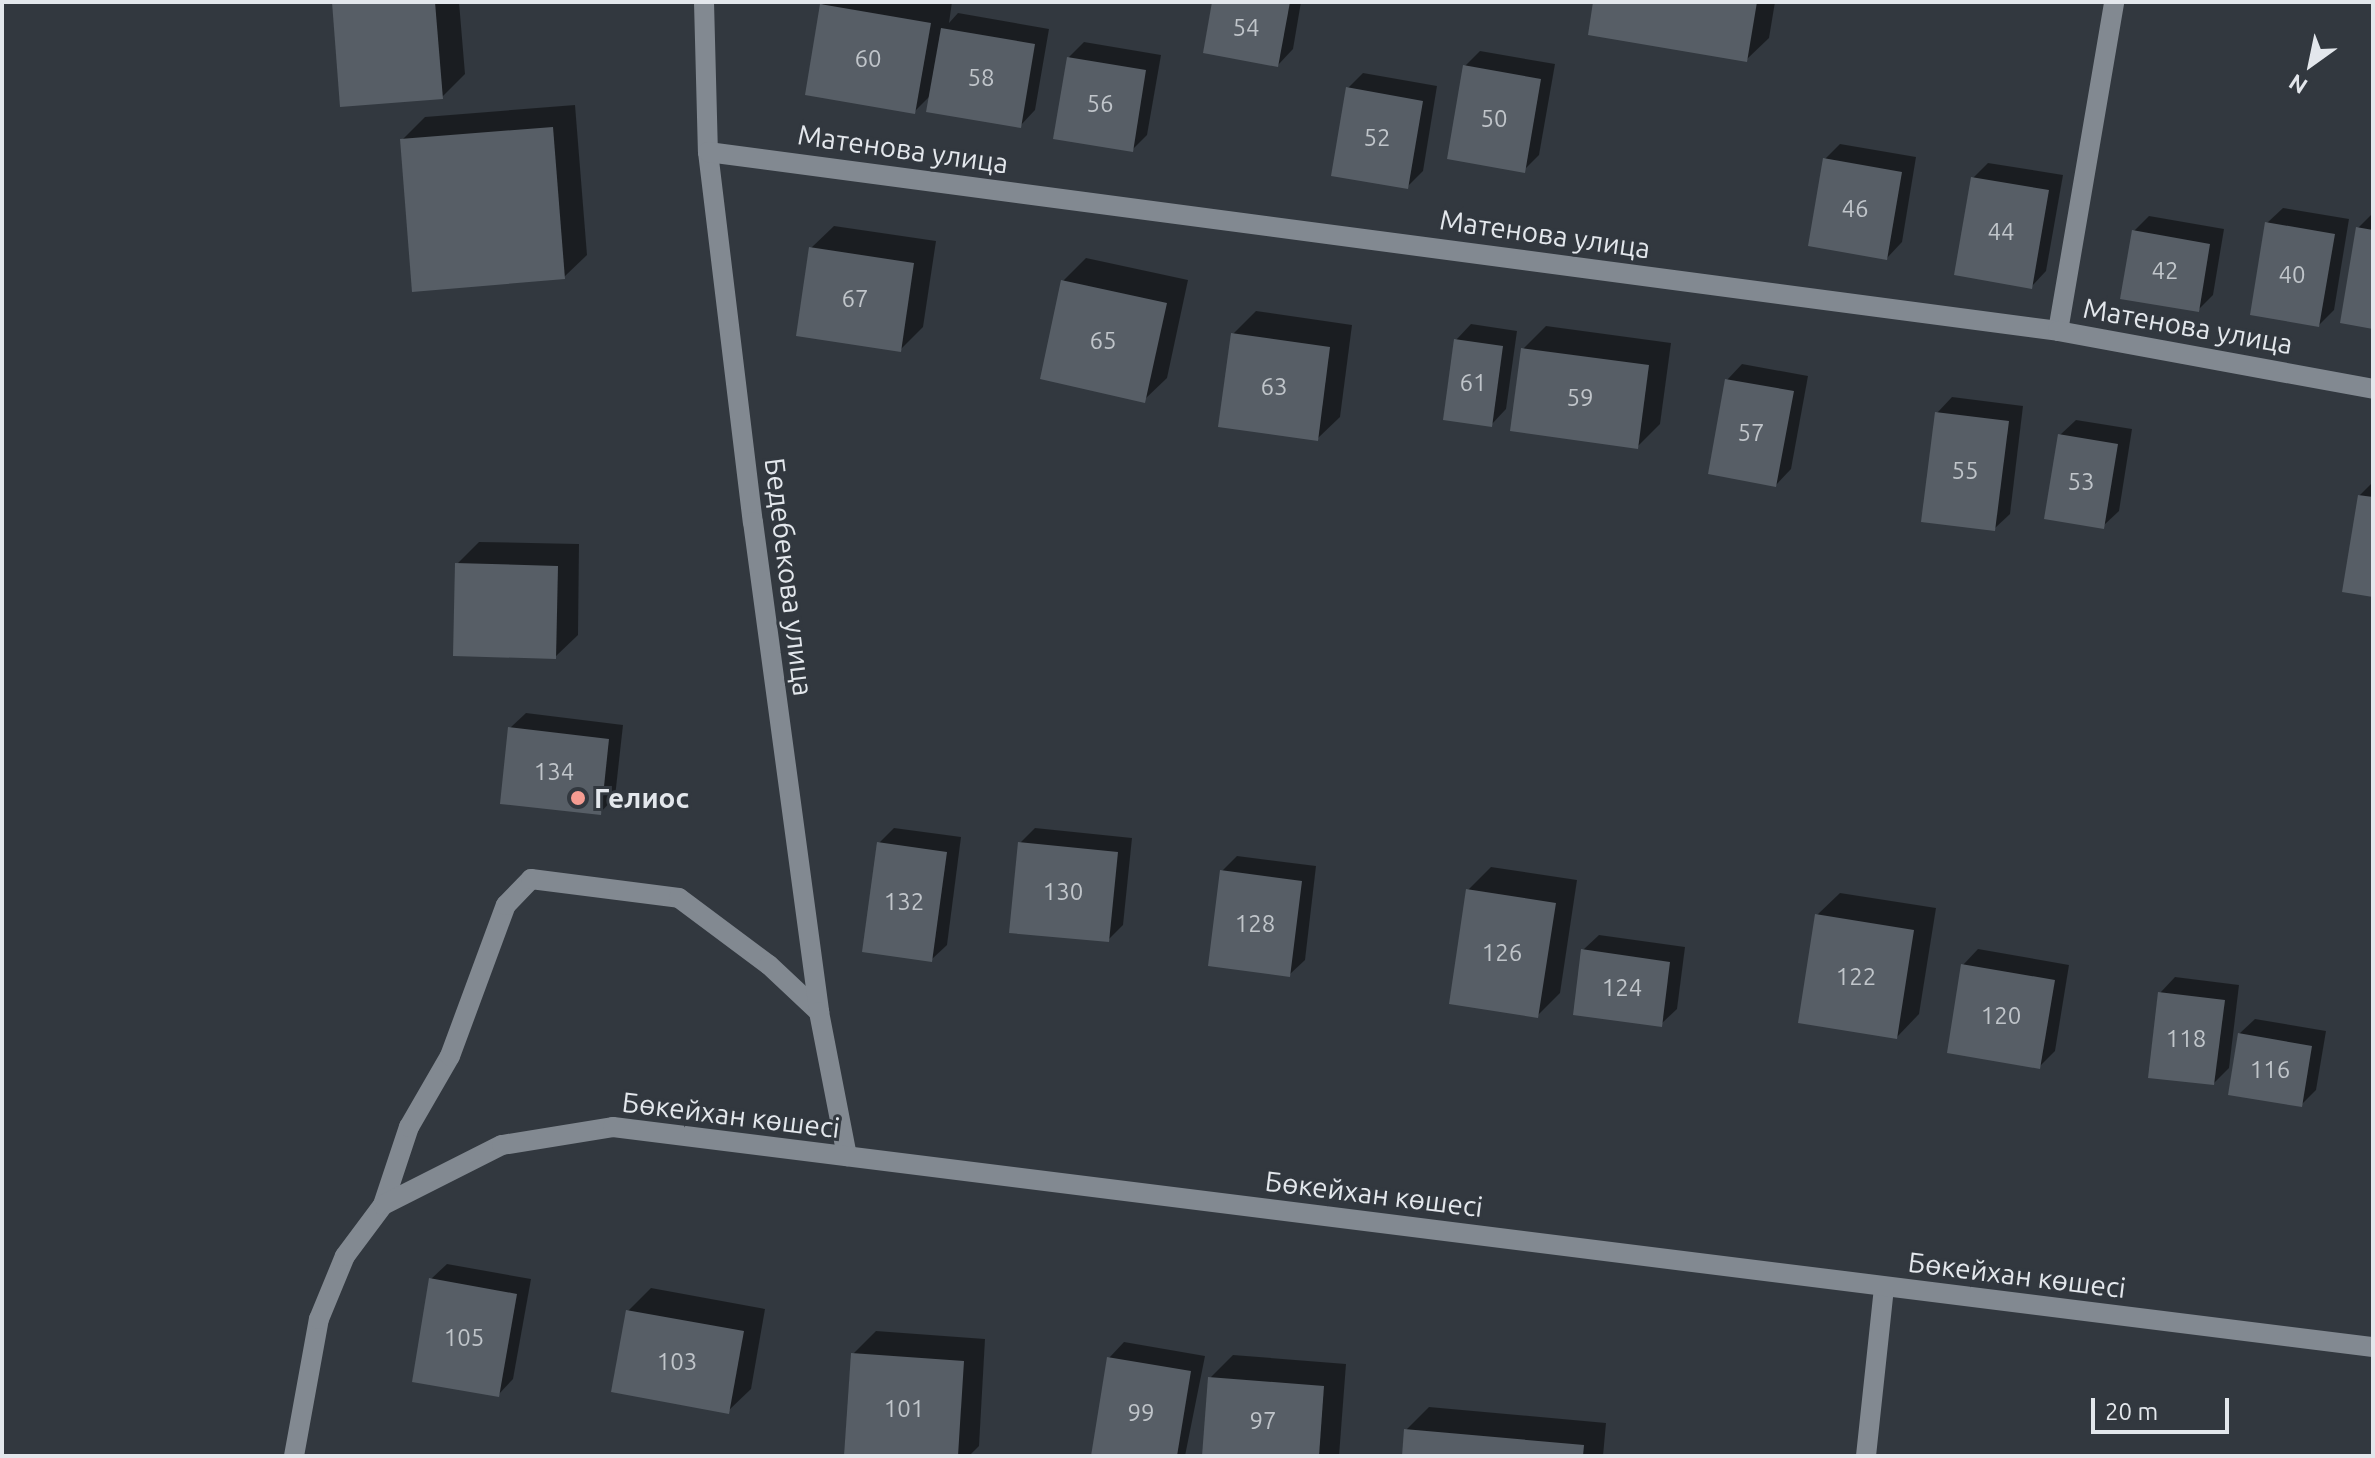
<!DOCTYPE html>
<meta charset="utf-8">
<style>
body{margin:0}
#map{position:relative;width:2375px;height:1458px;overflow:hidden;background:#32383f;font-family:Ubuntu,sans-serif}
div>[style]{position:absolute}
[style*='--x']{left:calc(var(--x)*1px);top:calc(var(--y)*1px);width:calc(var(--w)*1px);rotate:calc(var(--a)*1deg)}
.shadow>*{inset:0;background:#0007}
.building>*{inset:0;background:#575e66}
.service>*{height:20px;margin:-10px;padding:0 10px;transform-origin:10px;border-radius:10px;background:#828991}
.minor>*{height:20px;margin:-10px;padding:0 10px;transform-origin:10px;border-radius:10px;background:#828991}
.tertiary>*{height:20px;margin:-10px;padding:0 10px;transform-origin:10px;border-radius:10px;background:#828991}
.dots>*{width:22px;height:22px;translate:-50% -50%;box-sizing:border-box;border:4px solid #32383f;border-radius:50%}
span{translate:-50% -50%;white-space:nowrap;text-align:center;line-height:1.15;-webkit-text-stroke:6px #32383f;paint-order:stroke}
.number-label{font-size:24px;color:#c0c5ca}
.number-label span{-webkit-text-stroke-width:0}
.street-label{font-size:28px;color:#e3e7ec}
.poi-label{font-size:28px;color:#e3e7ec;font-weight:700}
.left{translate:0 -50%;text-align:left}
.frame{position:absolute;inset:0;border:4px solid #e3e7ec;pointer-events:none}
.north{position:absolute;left:2271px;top:24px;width:80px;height:80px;-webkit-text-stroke:6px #32383f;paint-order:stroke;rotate:213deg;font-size:22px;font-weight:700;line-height:32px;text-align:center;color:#e3e7ec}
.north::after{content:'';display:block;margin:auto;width:28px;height:36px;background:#e3e7ec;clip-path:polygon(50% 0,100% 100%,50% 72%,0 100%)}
.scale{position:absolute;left:2091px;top:1398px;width:138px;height:36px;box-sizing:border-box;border:4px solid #e3e7ec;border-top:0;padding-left:10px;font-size:24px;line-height:28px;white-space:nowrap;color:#e3e7ec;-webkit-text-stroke:6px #32383f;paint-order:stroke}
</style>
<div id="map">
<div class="shadow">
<i style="clip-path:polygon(334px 2px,459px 2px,465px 74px,442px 97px)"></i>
<i style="clip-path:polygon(825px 2px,952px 2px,949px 23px,958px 13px,1049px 29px,1035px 110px,1020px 126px,931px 95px,914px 112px,822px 5px)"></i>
<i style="clip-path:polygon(1214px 2px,1301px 2px,1293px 49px,1278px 65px)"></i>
<i style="clip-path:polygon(1595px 2px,1775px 2px,1769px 38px,1746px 60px)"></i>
<i style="clip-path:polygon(1084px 42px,1161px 55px,1147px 135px,1132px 150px,1069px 57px)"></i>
<i style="clip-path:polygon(1480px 51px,1555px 64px,1539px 155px,1524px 170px,1465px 66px)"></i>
<i style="clip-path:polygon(1363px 73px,1437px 86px,1423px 171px,1408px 186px,1348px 88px)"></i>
<i style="clip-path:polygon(575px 105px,587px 255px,564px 277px,402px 140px,425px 117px)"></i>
<i style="clip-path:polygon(1840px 144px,1916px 157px,1902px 242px,1887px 258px,1825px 159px)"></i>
<i style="clip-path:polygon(1988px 163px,2063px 175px,2046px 271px,2031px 287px,1973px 178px)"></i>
<i style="clip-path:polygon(2283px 208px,2349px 219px,2334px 310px,2319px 325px,2267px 223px)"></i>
<i style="clip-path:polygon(2373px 213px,2373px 327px,2358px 228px)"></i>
<i style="clip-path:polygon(2149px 216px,2224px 229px,2213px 295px,2198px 310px,2134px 231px)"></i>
<i style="clip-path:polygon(834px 226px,936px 241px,923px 327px,900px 350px,811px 248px)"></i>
<i style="clip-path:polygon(1086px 258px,1188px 280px,1167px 378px,1144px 400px,1063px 281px)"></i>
<i style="clip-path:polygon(1256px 311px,1352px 325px,1340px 417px,1317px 439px,1233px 334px)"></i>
<i style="clip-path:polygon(1471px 324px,1517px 331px,1506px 409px,1491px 425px,1456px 340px)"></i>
<i style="clip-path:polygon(1546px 326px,1671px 343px,1660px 424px,1638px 446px,1523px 349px)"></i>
<i style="clip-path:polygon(1742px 364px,1808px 376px,1791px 469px,1776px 485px,1727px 380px)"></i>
<i style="clip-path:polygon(1952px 397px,2023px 406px,2010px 514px,1994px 529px,1937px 413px)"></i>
<i style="clip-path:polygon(2076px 420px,2132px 429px,2119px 511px,2103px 526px,2060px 435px)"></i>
<i style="clip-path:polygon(2373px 482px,2373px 595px,2359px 496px)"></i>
<i style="clip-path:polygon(479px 542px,579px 544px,578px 635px,555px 657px,457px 564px)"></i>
<i style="clip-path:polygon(526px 713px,623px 725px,615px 797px,600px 813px,510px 728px)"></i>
<i style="clip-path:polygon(894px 828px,961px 837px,947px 945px,931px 960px,879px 843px)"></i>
<i style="clip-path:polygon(1035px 828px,1132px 838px,1123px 925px,1108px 940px,1020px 843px)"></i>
<i style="clip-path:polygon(1237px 856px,1316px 866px,1305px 960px,1289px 975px,1222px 871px)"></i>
<i style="clip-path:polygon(1491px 867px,1577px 880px,1560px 993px,1538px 1015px,1468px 890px)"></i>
<i style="clip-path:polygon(1840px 893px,1936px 908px,1919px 1014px,1897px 1037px,1817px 915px)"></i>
<i style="clip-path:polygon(1599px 935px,1685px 947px,1677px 1009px,1661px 1024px,1583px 950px)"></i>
<i style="clip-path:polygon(1978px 949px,2069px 965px,2055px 1051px,2039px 1067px,1963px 965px)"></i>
<i style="clip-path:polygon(2175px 977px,2239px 985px,2229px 1068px,2214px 1083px,2160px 993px)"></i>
<i style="clip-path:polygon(2255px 1019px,2326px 1031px,2316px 1090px,2301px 1105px,2239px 1034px)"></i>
<i style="clip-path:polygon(447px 1264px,531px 1279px,513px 1379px,498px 1395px,431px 1279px)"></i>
<i style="clip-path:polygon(651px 1288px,765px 1309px,751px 1389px,728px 1411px,628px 1311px)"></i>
<i style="clip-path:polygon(876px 1331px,985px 1339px,979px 1446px,969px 1456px,846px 1456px,853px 1354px)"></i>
<i style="clip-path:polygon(1124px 1342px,1205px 1356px,1185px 1456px,1105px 1456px,1109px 1358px)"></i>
<i style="clip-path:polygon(1233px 1355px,1346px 1364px,1339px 1456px,1204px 1456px,1210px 1378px)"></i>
<i style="clip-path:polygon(1429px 1407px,1606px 1423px,1603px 1456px,1404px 1456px,1406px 1430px)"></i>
</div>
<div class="building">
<i style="clip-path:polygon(332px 2px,435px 2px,443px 99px,340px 107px)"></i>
<i style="clip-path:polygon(1212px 2px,1290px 2px,1278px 67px,1203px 53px)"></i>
<i style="clip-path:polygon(1593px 2px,1757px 2px,1747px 62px,1588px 35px)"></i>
<i style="clip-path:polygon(820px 4px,931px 23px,915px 114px,805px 95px)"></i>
<i style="clip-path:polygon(941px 28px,1035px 44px,1021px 128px,926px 112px)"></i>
<i style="clip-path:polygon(1067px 57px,1146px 70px,1133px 152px,1053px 139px)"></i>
<i style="clip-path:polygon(1463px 65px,1541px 79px,1525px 173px,1447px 159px)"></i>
<i style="clip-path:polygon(1346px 87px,1423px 101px,1408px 189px,1331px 176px)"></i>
<i style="clip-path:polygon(553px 127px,565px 279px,412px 292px,400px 139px)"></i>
<i style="clip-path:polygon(1823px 158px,1902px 172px,1887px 260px,1808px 246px)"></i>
<i style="clip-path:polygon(1971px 177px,2049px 190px,2032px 289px,1954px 275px)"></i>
<i style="clip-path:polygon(2265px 222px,2335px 234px,2319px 327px,2250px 315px)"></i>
<i style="clip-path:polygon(2356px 227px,2373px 230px,2373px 329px,2340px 323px)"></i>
<i style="clip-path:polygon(2132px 230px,2210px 244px,2199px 312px,2120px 299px)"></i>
<i style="clip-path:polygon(809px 247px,914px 263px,901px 352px,796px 336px)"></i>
<i style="clip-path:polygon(1061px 280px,1167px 303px,1145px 403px,1040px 379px)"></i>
<i style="clip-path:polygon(1231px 333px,1330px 347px,1318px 441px,1218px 427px)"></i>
<i style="clip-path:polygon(1454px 339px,1503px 346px,1492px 427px,1443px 420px)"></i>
<i style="clip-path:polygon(1521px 348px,1649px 365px,1638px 449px,1510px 431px)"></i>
<i style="clip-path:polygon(1725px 379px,1794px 391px,1776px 487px,1708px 474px)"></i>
<i style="clip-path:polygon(1935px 412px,2009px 421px,1995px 531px,1921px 522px)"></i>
<i style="clip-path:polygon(2058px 434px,2118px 444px,2104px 529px,2044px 519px)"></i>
<i style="clip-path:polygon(2358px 495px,2373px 497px,2373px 597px,2342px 592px)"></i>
<i style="clip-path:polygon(455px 563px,558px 566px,556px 659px,453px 656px)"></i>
<i style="clip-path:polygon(508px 727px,609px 739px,601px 815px,500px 804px)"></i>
<i style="clip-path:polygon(877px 842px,947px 852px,932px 962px,862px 952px)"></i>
<i style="clip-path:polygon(1018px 842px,1118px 852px,1109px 942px,1009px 933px)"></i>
<i style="clip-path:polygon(1220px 870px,1302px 881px,1290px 977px,1208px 966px)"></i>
<i style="clip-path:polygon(1466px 889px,1556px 903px,1538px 1018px,1449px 1004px)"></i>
<i style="clip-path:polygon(1815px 914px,1914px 930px,1897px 1039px,1798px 1023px)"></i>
<i style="clip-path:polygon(1581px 949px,1670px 962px,1662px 1027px,1573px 1015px)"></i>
<i style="clip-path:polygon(1961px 964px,2055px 980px,2040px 1069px,1947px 1053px)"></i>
<i style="clip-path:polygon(2158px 992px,2225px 1000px,2214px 1085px,2148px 1078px)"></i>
<i style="clip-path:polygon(2238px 1033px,2312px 1046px,2302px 1107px,2228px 1095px)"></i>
<i style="clip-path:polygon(429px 1278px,517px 1294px,499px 1397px,412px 1382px)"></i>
<i style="clip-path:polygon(626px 1310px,744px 1331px,729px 1414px,611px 1392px)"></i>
<i style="clip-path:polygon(851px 1353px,964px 1361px,958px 1456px,844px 1456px)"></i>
<i style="clip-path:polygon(1107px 1357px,1191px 1371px,1177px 1456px,1091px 1456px)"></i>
<i style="clip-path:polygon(1208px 1377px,1324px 1386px,1319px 1456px,1202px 1456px)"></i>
<i style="clip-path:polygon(1404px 1429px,1584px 1445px,1583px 1456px,1402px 1456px)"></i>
</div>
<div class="service">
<i style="--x:2058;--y:331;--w:334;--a:-80.3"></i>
<i style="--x:383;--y:1205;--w:82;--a:-71.6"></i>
<i style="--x:409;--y:1127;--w:82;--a:-60"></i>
<i style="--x:450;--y:1056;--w:161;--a:-69.7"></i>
<i style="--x:506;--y:905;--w:36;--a:-46"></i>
<i style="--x:531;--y:879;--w:149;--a:7.3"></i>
<i style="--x:679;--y:898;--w:112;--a:36.7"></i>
<i style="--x:769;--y:965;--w:69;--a:43.2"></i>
<i style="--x:1866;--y:1456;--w:170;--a:-83.9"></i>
</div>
<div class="minor">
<i style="--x:704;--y:2;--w:150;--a:88.5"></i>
<i style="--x:708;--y:152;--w:373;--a:83.1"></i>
<i style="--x:753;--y:522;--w:494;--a:82.3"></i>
<i style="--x:819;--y:1012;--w:147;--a:79"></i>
<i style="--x:708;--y:152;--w:1362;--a:7.55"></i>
<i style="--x:2058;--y:331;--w:320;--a:10.4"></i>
</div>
<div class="tertiary">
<i style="--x:294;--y:1456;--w:139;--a:-79.7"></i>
<i style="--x:319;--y:1319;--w:68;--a:-67.6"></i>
<i style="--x:345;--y:1256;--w:64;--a:-53.3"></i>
<i style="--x:383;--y:1205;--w:133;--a:-26.8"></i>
<i style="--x:502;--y:1145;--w:112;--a:-9.2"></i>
<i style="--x:613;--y:1127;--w:1774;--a:7.13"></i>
</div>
<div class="dots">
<i style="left:578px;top:798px;background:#f59c92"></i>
</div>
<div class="number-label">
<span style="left:1246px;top:28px">54</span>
<span style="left:868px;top:59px">60</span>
<span style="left:981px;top:78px">58</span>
<span style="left:1100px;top:104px">56</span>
<span style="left:1494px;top:119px">50</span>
<span style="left:1377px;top:138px">52</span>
<span style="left:1855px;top:209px">46</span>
<span style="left:2001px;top:232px">44</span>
<span style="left:2165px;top:271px">42</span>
<span style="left:2292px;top:275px">40</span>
<span style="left:855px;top:299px">67</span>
<span style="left:1103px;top:341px">65</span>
<span style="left:1473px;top:383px">61</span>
<span style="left:1274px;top:387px">63</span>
<span style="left:1580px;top:398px">59</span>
<span style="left:1751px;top:433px">57</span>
<span style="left:1965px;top:471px">55</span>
<span style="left:2081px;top:482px">53</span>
<span style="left:554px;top:772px">134</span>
<span style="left:1063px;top:892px">130</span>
<span style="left:904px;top:902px">132</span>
<span style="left:1255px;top:924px">128</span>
<span style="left:1502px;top:953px">126</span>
<span style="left:1856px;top:977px">122</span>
<span style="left:1622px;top:988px">124</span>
<span style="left:2001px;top:1016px">120</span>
<span style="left:2186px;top:1039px">118</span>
<span style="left:2270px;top:1070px">116</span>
<span style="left:464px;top:1338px">105</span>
<span style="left:677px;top:1362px">103</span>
<span style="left:904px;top:1409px">101</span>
<span style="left:1141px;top:1413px">99</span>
<span style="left:1263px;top:1421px">97</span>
</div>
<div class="street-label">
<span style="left:903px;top:149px;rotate:8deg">Матенова улица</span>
<span style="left:1545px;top:234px;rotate:8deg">Матенова улица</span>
<span style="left:2188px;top:326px;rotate:10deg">Матенова улица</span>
<span style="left:789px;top:577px;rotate:83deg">Бедебекова улица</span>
<span style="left:731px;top:1115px;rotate:7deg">Бөкейхан көшесі</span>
<span style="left:1374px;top:1194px;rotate:7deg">Бөкейхан көшесі</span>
<span style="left:2017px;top:1275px;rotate:7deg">Бөкейхан көшесі</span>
</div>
<div class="poi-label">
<span class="left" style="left:594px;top:798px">Гелиос</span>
</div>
<div class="frame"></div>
<div class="north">N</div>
<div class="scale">20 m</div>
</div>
